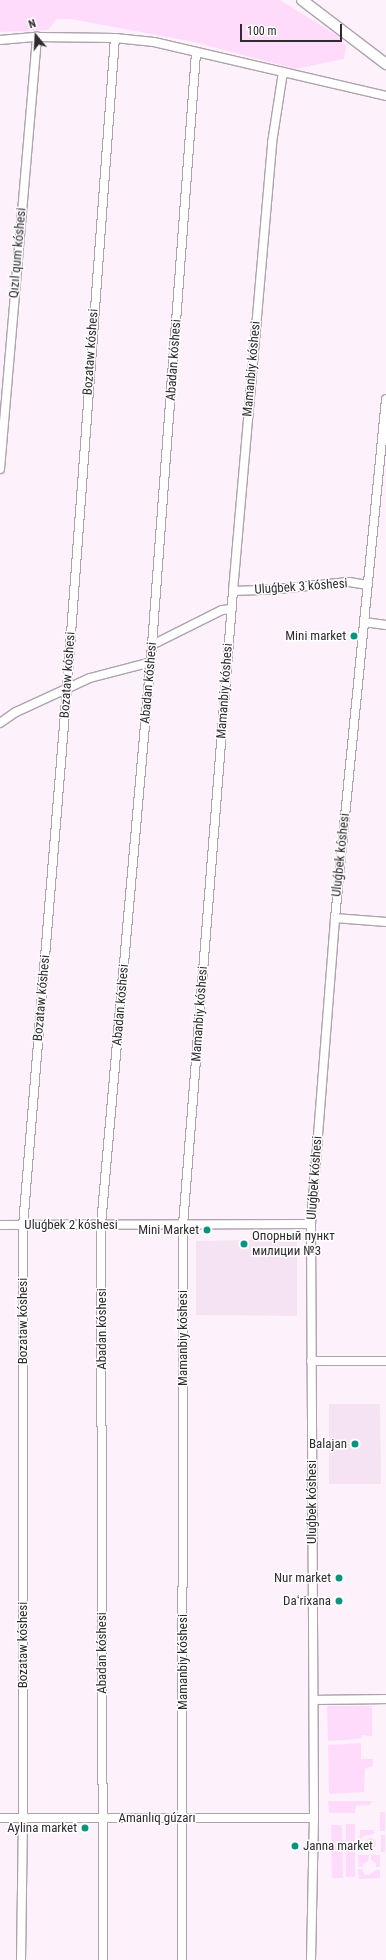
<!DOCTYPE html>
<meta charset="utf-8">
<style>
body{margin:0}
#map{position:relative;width:386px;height:1960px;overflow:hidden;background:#fdf1fc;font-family:"Roboto Condensed",sans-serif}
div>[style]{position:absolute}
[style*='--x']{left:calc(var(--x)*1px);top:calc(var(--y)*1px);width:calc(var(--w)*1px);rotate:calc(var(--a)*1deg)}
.built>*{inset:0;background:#f5e3f3}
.green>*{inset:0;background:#ffdbfb}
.round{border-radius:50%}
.roads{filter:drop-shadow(1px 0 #aea3ac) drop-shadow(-1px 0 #aea3ac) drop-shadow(0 1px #aea3ac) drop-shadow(0 -1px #aea3ac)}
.minor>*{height:8px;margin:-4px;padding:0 4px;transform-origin:4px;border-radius:4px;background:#fff}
.major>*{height:10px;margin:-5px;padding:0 5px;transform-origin:5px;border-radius:5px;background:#fff}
.dots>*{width:11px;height:11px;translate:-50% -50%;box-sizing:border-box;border:2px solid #fff;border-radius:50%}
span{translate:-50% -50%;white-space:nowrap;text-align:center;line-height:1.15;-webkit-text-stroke:3px #fff;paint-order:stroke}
.street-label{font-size:13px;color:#2f2b2f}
.poi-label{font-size:13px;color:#2f2b2f}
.right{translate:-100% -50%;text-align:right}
.left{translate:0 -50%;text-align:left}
.north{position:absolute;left:16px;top:16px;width:40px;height:40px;-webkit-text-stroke:3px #fff;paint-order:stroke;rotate:342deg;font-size:11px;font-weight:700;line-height:16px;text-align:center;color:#2f2b2f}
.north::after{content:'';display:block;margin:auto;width:14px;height:18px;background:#2f2b2f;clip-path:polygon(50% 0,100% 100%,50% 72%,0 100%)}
.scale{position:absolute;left:240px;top:24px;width:102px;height:18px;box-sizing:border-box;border:2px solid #2f2b2f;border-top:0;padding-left:5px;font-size:12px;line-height:14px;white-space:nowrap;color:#2f2b2f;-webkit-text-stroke:3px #fff;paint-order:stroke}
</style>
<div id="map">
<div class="built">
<i style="clip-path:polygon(297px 1239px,297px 1316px,196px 1315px,196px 1241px)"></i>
<i style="clip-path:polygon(329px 1404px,380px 1404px,381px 1484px,329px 1484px)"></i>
</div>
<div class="green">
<i style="clip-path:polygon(0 0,280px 0,338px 36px,346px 46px,344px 59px,295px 69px,194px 42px,71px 19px,57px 19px,48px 30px,0 32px)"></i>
<i style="clip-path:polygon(327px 1706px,372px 1706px,372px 1736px,362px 1735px,361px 1739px,328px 1741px)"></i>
<i style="clip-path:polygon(361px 1743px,361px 1759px,373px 1759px,373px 1766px,365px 1769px,364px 1792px,329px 1794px,328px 1745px)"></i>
<i style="clip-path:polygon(328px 1801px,372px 1801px,370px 1805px,356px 1806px,355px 1813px,329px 1813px)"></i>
<i style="clip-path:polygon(380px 1812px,385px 1812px,385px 1831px,380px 1831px)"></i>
<i style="clip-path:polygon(346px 1824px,355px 1824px,355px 1845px,346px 1845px)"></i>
<i style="clip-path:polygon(331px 1825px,342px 1825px,343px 1878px,332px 1878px)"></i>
<i style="clip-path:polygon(360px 1830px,374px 1830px,374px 1834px,363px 1836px,359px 1844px)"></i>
<i style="clip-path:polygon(381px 1835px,385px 1835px,385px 1852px,381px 1852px)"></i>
<i class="round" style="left:364.5px;top:1837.5px;width:11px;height:11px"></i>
<i style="clip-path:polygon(346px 1848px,355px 1848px,355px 1877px,346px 1877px)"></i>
<i style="clip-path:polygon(358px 1855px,369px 1855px,368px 1861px,363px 1864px,363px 1867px,359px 1867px)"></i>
<i style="clip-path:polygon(371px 1855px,380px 1855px,380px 1867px,376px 1867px,376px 1863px,371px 1860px)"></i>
<i style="clip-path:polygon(358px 1869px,362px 1869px,365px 1875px,369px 1875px,376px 1870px,380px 1870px,380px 1878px,359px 1879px)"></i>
</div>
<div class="roads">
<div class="minor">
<i style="--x:0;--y:40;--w:37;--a:-5"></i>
<i style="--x:37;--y:37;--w:78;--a:0.7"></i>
<i style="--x:115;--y:38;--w:39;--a:6"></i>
<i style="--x:154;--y:42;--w:238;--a:13.1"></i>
<i style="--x:0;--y:469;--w:434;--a:-85.1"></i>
<i style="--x:233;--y:591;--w:34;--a:-2"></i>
<i style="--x:267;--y:590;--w:82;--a:-5.6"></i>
<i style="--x:349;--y:582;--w:19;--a:9"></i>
<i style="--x:364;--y:622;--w:22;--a:8"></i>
<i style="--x:152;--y:645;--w:78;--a:-26.6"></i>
<i style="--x:222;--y:610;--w:10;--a:-6"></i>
<i style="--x:0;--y:723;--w:19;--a:-35"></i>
<i style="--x:16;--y:712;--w:81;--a:-24.7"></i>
<i style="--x:90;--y:678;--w:63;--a:-14.7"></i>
<i style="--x:335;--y:918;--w:51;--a:4.5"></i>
<i style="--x:0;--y:1225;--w:311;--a:-0.2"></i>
<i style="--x:311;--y:1361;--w:75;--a:0"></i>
<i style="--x:314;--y:1700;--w:72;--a:-0.8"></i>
<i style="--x:0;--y:1818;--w:314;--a:0"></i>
<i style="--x:21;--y:1960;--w:142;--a:-89.2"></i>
<i style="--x:23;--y:1818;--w:592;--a:-90"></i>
<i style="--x:23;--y:1226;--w:540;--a:-85.32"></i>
<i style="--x:67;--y:688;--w:652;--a:-85.78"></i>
<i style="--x:103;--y:1960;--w:735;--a:-90.16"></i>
<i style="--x:101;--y:1225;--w:582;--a:-84.97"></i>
<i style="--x:152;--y:645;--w:594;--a:-85.75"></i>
<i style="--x:182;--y:1960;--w:735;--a:-89.92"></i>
<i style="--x:183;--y:1225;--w:636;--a:-85.49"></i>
<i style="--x:233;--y:591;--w:450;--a:-85"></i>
<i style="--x:272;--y:143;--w:72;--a:-81.2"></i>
<i style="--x:311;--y:1960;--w:142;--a:-88.8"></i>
<i style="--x:314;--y:1818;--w:594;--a:-90.29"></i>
<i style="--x:311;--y:1224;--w:307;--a:-85.5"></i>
<i style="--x:335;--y:918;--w:521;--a:-84.39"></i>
</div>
<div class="major">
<i style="--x:302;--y:0;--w:106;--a:37.3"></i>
</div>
</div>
<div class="dots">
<i style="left:354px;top:636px;background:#079582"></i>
<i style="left:207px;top:1230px;background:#079582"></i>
<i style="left:244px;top:1244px;background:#079582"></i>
<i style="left:355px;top:1444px;background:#079582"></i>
<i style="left:339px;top:1578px;background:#079582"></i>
<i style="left:339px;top:1601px;background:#079582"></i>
<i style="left:85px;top:1828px;background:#079582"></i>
<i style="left:295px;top:1846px;background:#079582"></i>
</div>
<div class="street-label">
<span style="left:18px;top:253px;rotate:-85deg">Qızıl qum kóshesi</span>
<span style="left:91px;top:352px;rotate:-86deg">Bozataw kóshesi</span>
<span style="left:174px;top:360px;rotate:-86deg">Abadan kóshesi</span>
<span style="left:252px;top:369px;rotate:-85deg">Mamanbiy kóshesi</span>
<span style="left:301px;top:587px;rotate:-4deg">Uluǵbek 3 kóshesi</span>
<span style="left:68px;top:675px;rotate:-86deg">Bozataw kóshesi</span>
<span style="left:149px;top:683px;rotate:-85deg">Abadan kóshesi</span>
<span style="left:225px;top:691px;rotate:-86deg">Mamanbiy kóshesi</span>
<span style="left:341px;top:855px;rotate:-84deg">Uluǵbek kóshesi</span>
<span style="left:42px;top:998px;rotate:-85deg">Bozataw kóshesi</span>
<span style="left:121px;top:1005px;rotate:-85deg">Abadan kóshesi</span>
<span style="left:200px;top:1014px;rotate:-86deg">Mamanbiy kóshesi</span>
<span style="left:315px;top:1178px;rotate:-86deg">Uluǵbek kóshesi</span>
<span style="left:71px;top:1225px">Uluǵbek 2 kóshesi</span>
<span style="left:23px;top:1321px;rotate:-90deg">Bozataw kóshesi</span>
<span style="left:102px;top:1329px;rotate:-90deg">Abadan kóshesi</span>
<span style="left:183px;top:1338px;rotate:-90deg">Mamanbiy kóshesi</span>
<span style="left:312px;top:1502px;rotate:-90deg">Uluǵbek kóshesi</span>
<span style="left:23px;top:1645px;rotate:-90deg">Bozataw kóshesi</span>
<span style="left:102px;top:1653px;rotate:-90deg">Abadan kóshesi</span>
<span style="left:183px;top:1662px;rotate:-90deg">Mamanbiy kóshesi</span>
<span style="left:157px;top:1818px">Amanlıq gúzarı</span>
</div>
<div class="poi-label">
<span class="right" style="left:346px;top:636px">Mini market</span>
<span class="right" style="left:199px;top:1230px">Mini Market</span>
<span class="left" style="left:252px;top:1244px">Опорный пункт<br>милиции №3</span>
<span class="right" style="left:347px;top:1444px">Balajan</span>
<span class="right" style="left:331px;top:1578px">Nur market</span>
<span class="right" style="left:331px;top:1601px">Daʻrixana</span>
<span class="right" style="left:77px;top:1828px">Aylina market</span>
<span class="left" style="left:303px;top:1846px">Janna market</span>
</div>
<div class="north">N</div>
<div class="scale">100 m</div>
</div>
